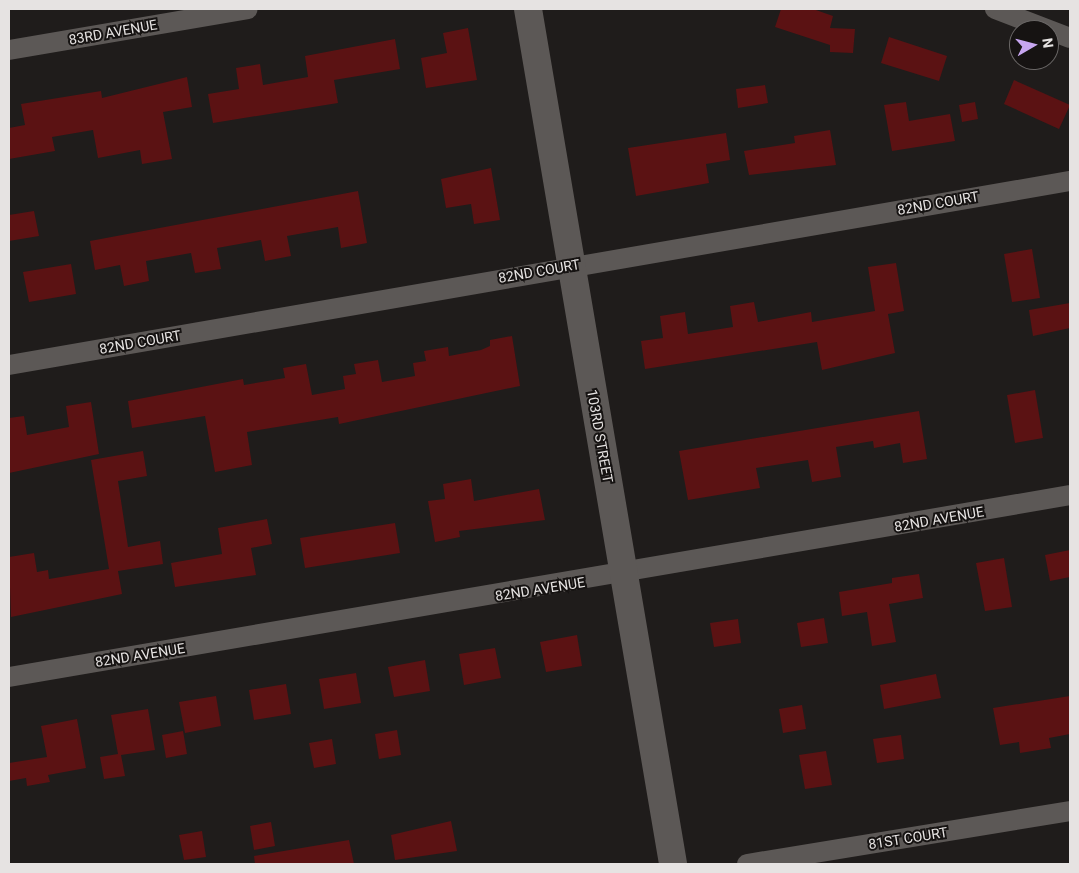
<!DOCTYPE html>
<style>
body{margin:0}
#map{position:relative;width:1079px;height:873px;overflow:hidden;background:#1f1c1b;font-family:Roboto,sans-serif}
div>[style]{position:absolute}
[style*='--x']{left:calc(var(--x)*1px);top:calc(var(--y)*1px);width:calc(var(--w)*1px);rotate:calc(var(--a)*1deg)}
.building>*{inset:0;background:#5b1213}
.street>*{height:20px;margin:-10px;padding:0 10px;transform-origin:10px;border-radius:10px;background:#5c5856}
.secondary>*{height:28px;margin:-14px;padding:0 14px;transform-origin:14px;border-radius:14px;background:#5c5856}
span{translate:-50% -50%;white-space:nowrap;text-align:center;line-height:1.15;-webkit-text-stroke:4px #161312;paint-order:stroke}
.street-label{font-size:14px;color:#e6e3e2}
.frame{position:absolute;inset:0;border:10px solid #e6e3e2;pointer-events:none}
.north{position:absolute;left:1009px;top:20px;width:50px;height:50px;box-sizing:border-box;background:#161312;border:1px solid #696665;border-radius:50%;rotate:82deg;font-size:14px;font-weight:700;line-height:20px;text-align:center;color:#e6e3e2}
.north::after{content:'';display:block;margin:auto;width:18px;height:22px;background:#c7a6f0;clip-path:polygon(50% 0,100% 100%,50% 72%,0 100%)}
</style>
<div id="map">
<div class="building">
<i style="clip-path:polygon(781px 9px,813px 9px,833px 16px,830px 28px,855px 29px,853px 53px,830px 52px,830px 45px,775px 27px)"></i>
<i style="clip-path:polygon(468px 28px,477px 80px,426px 88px,421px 58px,447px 53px,443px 33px)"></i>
<i style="clip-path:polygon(889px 37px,947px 56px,939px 81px,881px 63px)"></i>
<i style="clip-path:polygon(395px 39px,400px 69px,334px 80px,338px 103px,213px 123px,208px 94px,239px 89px,236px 68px,260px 64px,263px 85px,308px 77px,305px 56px)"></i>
<i style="clip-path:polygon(187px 77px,192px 107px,163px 112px,172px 159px,142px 164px,140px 150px,98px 158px,93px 130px,52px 137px,55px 151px,9px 159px,9px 128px,25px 125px,21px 104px,101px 91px,102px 98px)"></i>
<i style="clip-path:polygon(1014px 80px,1070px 105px,1059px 129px,1004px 104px)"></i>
<i style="clip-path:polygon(765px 85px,768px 103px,738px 108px,736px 89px)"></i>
<i style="clip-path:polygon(906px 102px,909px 121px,950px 114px,955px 141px,892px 151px,884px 105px)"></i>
<i style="clip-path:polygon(975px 102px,978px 119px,962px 122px,959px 105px)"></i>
<i style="clip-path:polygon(830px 130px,836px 165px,749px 175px,744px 151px,795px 143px,794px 136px)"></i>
<i style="clip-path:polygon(726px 133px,730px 160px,706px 164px,709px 183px,636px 196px,628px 148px)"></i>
<i style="clip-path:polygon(491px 168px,500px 220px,474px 224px,471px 204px,446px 208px,441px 179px)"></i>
<i style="clip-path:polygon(358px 191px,367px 243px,341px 248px,338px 227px,287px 236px,291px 256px,265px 261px,261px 240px,217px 248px,221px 269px,195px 273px,191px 253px,146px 261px,149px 281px,124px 286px,120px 265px,95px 270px,90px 241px)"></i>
<i style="clip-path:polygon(34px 211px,39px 236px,9px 241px,9px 215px)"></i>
<i style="clip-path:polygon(1032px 249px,1040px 298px,1012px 302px,1004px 254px)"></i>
<i style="clip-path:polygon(896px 263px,904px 311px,888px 314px,895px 353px,822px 370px,817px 342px,645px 369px,641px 341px,663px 338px,660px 316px,685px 312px,688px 334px,733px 327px,730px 306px,754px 302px,758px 322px,811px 312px,812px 322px,875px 311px,868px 267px)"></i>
<i style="clip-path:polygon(71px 264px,76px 294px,29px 302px,23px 272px)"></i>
<i style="clip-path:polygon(1070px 303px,1070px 328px,1033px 336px,1029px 310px)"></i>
<i style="clip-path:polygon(512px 336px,520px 386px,339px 424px,338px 417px,247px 432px,252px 465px,215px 472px,205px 416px,132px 428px,128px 401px,243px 379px,244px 385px,285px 378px,283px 368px,306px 364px,312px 395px,345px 389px,343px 376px,356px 374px,354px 364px,378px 360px,382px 382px,415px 376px,413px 363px,426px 361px,424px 351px,448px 347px,449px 356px,481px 350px,490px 346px,490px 340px)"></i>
<i style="clip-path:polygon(1035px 390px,1043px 438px,1015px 443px,1007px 395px)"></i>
<i style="clip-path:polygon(91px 402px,99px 454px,9px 473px,9px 418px,24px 416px,27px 435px,69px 427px,66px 406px)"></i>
<i style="clip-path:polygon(919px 411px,927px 459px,903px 463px,900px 443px,874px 448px,873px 441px,836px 447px,841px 477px,812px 482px,808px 460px,756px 468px,760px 488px,688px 500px,679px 451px)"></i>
<i style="clip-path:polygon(143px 451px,147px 476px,118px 481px,128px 547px,160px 541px,163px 564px,118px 571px,122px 594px,11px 617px,9px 557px,34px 553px,37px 572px,48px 570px,49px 579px,109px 569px,91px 460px)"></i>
<i style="clip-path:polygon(471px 479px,474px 501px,539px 489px,545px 520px,459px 531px,460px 537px,435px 542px,428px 501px,445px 499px,443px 484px)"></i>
<i style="clip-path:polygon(267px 519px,272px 544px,251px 548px,256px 575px,175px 587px,171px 563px,222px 554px,218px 528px)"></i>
<i style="clip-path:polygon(395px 523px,400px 553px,305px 568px,300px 538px)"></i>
<i style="clip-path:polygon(1070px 550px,1070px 577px,1050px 581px,1045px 555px)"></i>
<i style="clip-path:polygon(1004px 558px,1012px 607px,985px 611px,976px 563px)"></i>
<i style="clip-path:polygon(919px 574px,923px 598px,889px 604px,896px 642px,872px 646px,867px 612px,842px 616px,839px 592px,892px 583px,892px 578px)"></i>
<i style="clip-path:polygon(824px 618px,828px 643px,801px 647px,797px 623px)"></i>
<i style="clip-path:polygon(738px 619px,741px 643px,714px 647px,710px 623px)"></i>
<i style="clip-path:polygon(577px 635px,582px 666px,546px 672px,540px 642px)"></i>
<i style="clip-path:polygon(495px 648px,501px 678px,464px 685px,459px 654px)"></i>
<i style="clip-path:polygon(425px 660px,430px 691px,394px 697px,388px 667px)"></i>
<i style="clip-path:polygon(356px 673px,361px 703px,324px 709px,319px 679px)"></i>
<i style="clip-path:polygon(936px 674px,941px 698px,884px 709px,880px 685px)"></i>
<i style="clip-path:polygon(286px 684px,291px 714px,254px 720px,249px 690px)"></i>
<i style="clip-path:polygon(216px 696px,221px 726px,185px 733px,179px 702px)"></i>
<i style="clip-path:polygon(1070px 696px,1070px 734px,1049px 738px,1051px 748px,1020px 753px,1019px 742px,1000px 745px,993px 708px)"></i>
<i style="clip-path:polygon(802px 705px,806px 729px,783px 733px,779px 709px)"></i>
<i style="clip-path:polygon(148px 709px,155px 750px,121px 755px,125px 776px,104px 779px,100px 757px,118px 754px,111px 715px)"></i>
<i style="clip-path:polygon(77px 719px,86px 768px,48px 775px,50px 782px,27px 786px,26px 778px,9px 781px,9px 763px,47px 757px,41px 726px)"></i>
<i style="clip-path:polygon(397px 730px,401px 755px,379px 759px,375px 734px)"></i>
<i style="clip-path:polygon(183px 731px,187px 754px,166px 758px,162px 735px)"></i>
<i style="clip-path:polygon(901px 735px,904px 759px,877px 763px,873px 739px)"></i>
<i style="clip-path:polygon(332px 739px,336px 764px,314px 768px,309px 743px)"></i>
<i style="clip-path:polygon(826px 751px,832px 785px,805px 789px,799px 755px)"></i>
<i style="clip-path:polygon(451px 821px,457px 851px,395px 860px,391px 835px)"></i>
<i style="clip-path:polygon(271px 822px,275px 846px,254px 850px,250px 826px)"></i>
<i style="clip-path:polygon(202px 831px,206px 857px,184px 860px,179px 835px)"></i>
<i style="clip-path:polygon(349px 840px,354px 864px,255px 864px,254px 856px)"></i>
</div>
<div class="street">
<i style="--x:995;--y:9;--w:80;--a:21.1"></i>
<i style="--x:9;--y:50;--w:242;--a:-9.7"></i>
<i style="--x:9;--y:365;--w:1077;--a:-9.84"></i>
<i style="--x:9;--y:677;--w:1076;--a:-9.73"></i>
<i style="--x:747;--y:864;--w:327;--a:-9.3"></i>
</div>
<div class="secondary">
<i style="--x:528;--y:9;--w:867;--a:80.37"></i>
</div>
<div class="street-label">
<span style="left:113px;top:32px;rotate:-10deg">83RD AVENUE</span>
<span style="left:938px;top:203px;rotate:-10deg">82ND COURT</span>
<span style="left:539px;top:271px;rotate:-10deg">82ND COURT</span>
<span style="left:140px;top:342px;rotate:-10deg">82ND COURT</span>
<span style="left:600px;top:436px;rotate:80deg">103RD STREET</span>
<span style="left:939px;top:519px;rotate:-10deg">82ND AVENUE</span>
<span style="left:540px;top:589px;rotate:-9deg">82ND AVENUE</span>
<span style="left:140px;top:655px;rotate:-9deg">82ND AVENUE</span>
<span style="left:908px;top:838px;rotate:-9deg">81ST COURT</span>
</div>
<div class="frame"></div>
<div class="north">N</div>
</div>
